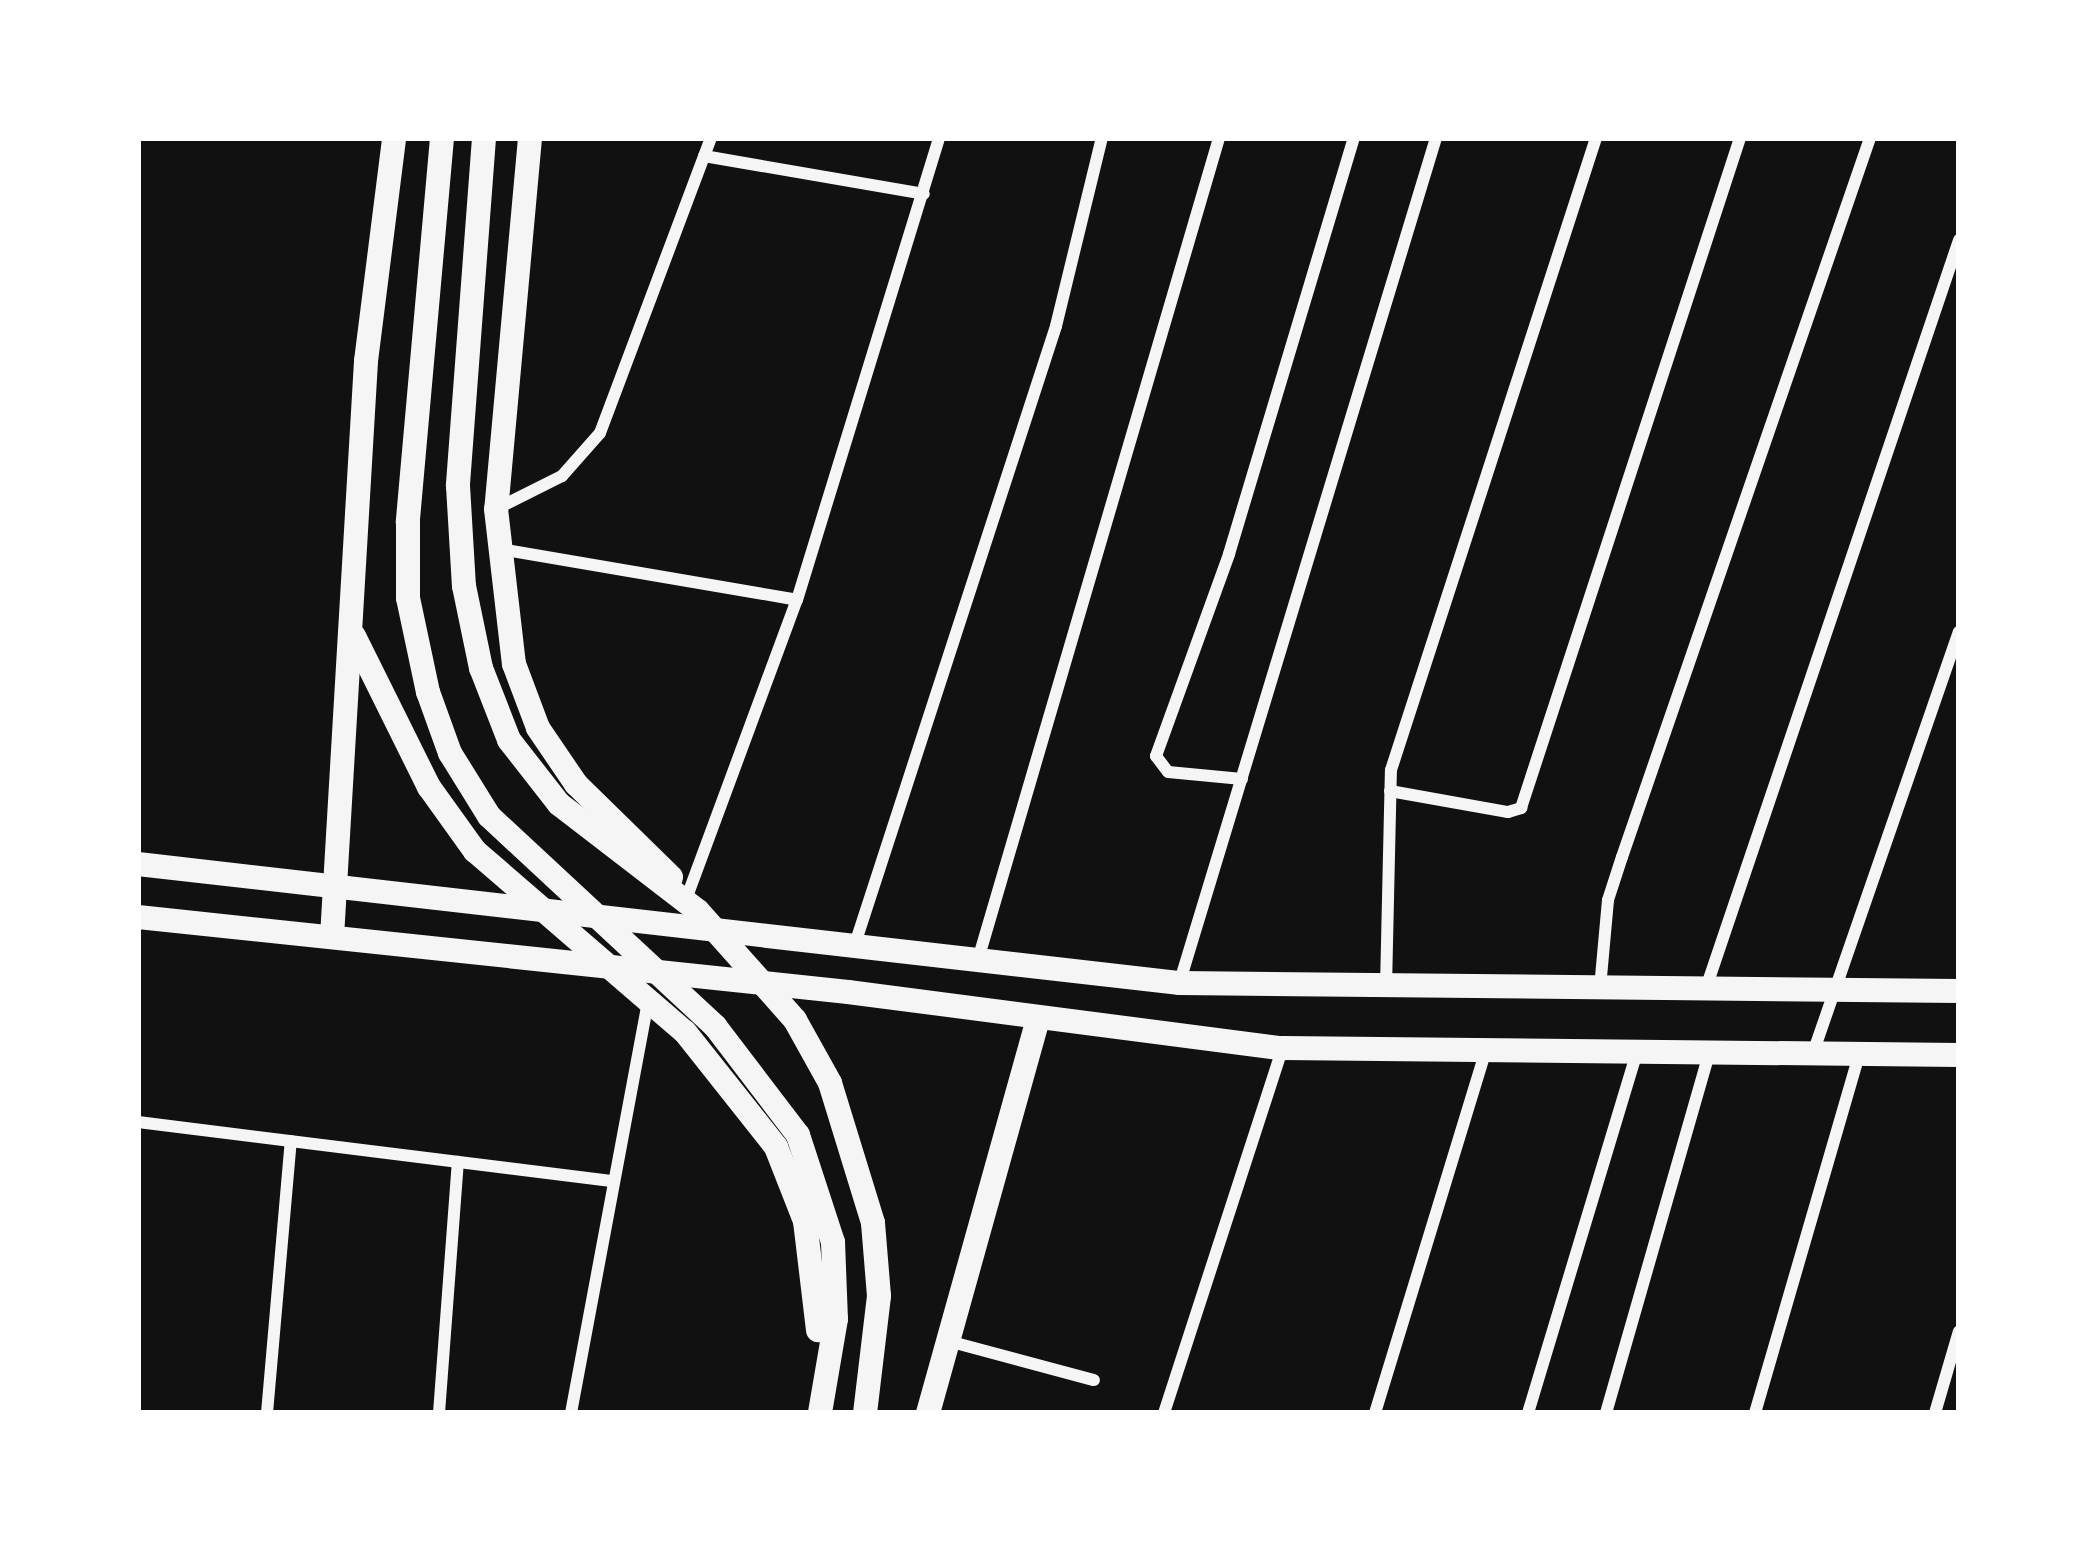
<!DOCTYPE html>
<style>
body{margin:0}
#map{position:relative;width:2097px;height:1551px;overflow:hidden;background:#111;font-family:"IBM Plex Sans",sans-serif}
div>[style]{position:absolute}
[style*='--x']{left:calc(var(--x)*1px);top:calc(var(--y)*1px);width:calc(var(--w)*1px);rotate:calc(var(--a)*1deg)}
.minor>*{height:12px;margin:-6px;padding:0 6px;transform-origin:6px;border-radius:6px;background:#f5f5f5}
.secondary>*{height:24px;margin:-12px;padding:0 12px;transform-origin:12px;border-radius:12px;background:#f5f5f5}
span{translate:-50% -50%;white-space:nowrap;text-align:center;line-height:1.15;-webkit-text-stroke:12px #fff;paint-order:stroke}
.frame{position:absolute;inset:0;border:141px solid #fff;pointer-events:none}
</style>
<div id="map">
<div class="minor">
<i style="--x:704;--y:156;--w:223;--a:9.8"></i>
<i style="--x:496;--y:509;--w:74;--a:-26.6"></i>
<i style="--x:562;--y:476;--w:57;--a:-48.5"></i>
<i style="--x:600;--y:433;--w:315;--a:-69.4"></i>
<i style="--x:500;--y:549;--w:301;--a:9.7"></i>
<i style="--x:1242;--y:779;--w:74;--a:-174.6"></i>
<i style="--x:1168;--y:772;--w:20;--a:-127"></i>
<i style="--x:1156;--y:756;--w:215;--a:-70.1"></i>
<i style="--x:1229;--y:554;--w:434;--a:-73.3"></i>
<i style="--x:1390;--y:791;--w:120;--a:10.1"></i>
<i style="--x:1508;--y:812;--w:14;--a:-17"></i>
<i style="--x:1521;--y:808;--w:705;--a:-71.9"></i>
<i style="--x:688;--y:894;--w:314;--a:-69.7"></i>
<i style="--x:797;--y:600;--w:483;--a:-72.9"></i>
<i style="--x:854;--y:947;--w:653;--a:-71.98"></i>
<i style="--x:1056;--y:326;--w:194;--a:-76.3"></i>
<i style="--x:977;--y:963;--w:860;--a:-73.65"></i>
<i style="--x:1180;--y:981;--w:881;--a:-73.11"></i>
<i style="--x:1386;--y:987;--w:217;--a:-88.7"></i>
<i style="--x:1391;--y:770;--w:664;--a:-72.03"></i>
<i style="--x:1600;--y:988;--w:88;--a:-84.8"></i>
<i style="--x:1608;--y:900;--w:45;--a:-72"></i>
<i style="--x:1622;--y:857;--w:761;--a:-70.97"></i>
<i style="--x:1706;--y:988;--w:790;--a:-71.31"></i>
<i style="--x:1813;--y:1053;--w:446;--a:-70.9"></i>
<i style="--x:138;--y:1122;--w:479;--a:7.1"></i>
<i style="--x:948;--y:1341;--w:151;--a:15"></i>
<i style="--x:267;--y:1413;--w:273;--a:-85"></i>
<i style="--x:439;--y:1413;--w:252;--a:-85.7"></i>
<i style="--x:571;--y:1413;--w:419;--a:-79.4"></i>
<i style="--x:1164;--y:1413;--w:383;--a:-72"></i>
<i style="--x:1375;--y:1413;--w:379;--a:-73"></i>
<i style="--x:1528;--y:1413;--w:377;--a:-73.2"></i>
<i style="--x:1606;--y:1413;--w:374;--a:-74"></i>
<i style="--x:1755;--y:1413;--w:374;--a:-73.8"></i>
<i style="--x:1935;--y:1413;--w:85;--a:-73.7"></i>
</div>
<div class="secondary">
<i style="--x:442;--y:138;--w:386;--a:95.1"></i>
<i style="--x:408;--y:522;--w:76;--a:90"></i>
<i style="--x:408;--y:598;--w:96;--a:78"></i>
<i style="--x:428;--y:692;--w:65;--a:70.2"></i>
<i style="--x:450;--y:753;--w:74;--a:58.2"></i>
<i style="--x:489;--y:816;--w:309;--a:42.9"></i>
<i style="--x:715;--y:1026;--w:137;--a:52.7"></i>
<i style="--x:798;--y:1135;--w:113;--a:71.9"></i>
<i style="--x:833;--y:1242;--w:77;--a:87.8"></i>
<i style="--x:836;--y:1319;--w:95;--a:99.7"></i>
<i style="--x:484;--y:138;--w:349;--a:94.3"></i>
<i style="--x:458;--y:486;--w:100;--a:86.6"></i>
<i style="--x:464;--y:586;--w:84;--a:78.3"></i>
<i style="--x:481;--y:668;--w:77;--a:68.7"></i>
<i style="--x:509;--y:740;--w:81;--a:52"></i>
<i style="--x:559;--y:804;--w:175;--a:37.6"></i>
<i style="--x:698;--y:911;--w:146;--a:48.3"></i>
<i style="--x:795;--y:1020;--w:72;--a:60.9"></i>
<i style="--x:830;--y:1083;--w:146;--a:72.9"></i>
<i style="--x:873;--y:1223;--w:73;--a:85.3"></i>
<i style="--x:879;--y:1296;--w:118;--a:96.8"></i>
<i style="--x:530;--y:138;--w:373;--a:95.2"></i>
<i style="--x:496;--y:509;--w:156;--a:83.4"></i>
<i style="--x:514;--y:664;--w:68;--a:69.4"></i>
<i style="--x:538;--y:728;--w:68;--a:55.8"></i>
<i style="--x:576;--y:784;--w:133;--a:44.4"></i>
<i style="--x:354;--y:636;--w:169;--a:63.6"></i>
<i style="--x:429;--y:787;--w:79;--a:54.3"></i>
<i style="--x:475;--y:851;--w:277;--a:40.8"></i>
<i style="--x:685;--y:1032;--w:147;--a:51.6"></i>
<i style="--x:776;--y:1147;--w:79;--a:68.6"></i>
<i style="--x:805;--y:1221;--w:110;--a:83.2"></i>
<i style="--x:138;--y:864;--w:1049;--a:6.52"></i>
<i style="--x:1180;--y:983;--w:779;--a:0.59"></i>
<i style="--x:138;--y:917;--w:714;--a:6.03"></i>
<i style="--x:848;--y:992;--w:438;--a:7.4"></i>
<i style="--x:1282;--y:1048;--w:677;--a:0.59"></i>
<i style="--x:332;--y:937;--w:577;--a:-86.62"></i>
<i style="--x:366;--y:361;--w:225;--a:-82.8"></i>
<i style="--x:928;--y:1413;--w:409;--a:-74.4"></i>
</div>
<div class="frame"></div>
</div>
